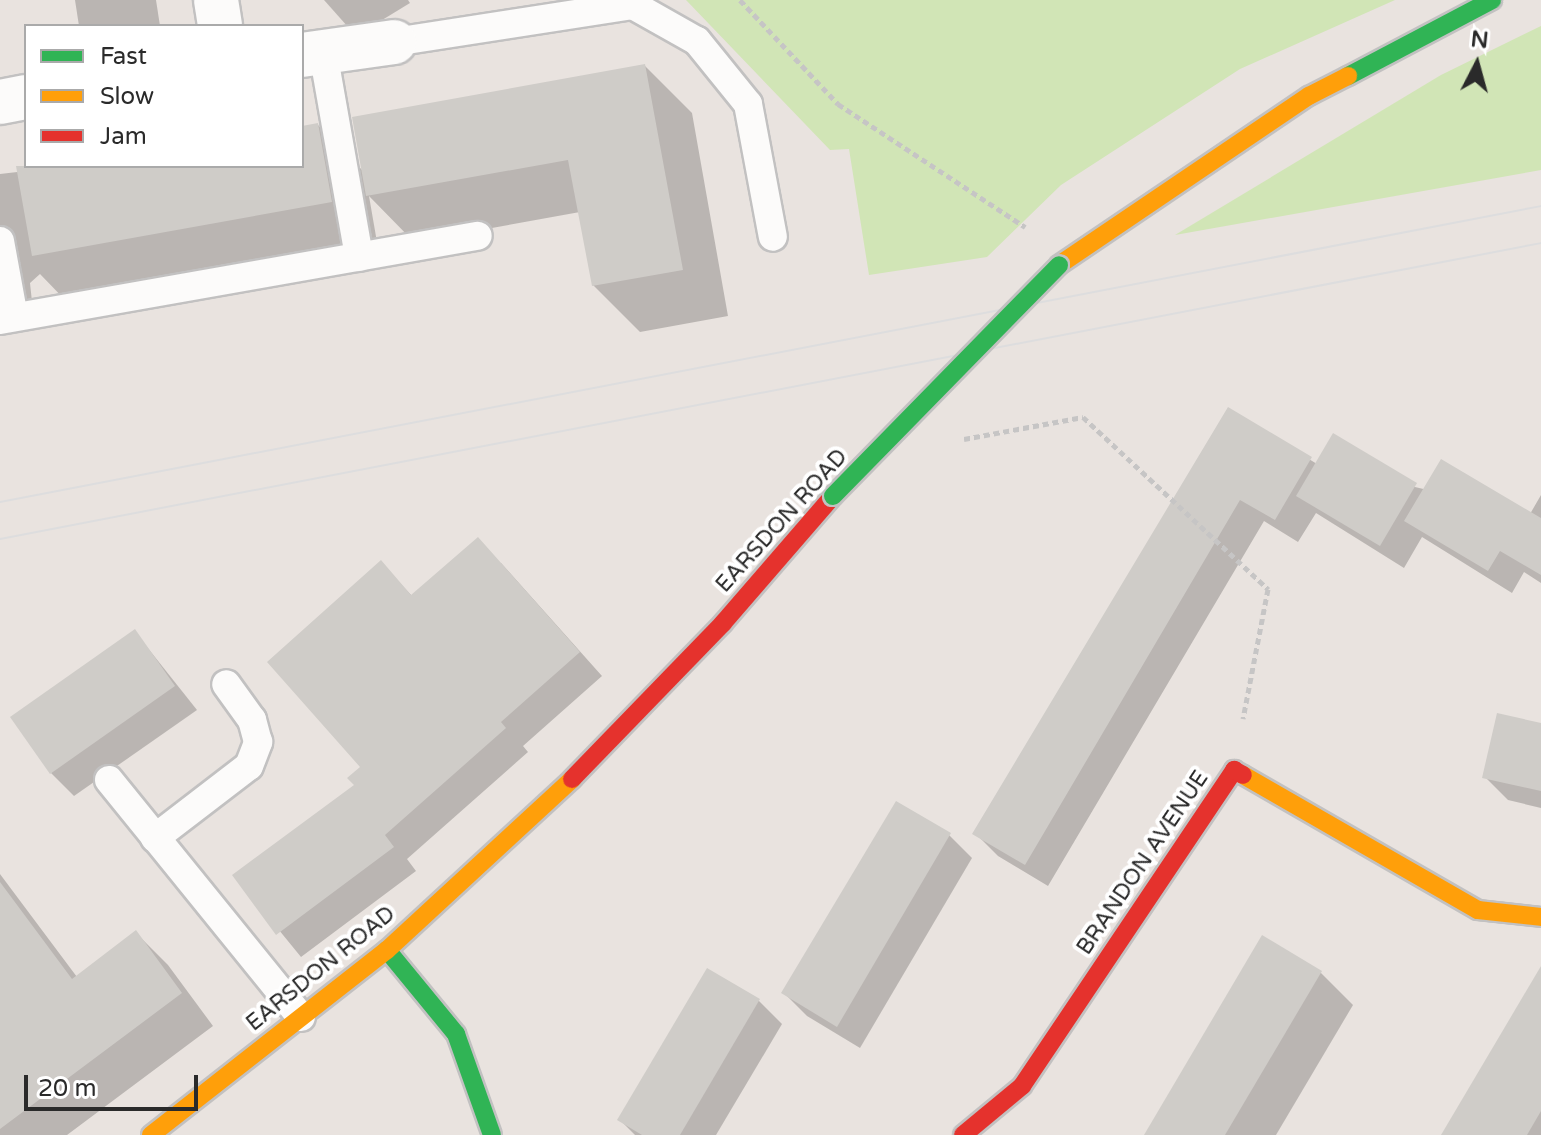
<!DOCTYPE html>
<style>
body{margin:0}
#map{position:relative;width:1541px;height:1135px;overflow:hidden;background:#e9e3df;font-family:"Varela Round",sans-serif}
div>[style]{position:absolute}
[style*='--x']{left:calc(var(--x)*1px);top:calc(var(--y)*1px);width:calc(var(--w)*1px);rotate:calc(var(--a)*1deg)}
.green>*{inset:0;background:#d1e5b6}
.shadow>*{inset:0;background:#0003}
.building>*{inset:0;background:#cfccc8}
.path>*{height:5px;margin-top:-2.5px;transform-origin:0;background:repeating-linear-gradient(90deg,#c6c5c5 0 6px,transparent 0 10px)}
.roads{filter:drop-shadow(2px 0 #c2c1c1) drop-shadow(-2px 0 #c2c1c1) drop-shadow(0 2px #c2c1c1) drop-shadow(0 -2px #c2c1c1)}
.lane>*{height:28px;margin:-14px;padding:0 14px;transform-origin:14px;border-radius:14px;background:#fcfbfa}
.street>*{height:44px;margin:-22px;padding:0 22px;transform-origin:22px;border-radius:22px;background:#fcfbfa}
.fast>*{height:18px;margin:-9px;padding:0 9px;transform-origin:9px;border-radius:9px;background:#30b455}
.slow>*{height:18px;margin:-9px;padding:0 9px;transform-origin:9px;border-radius:9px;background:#ff9f0a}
.jam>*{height:18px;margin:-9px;padding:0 9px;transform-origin:9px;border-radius:9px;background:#e5322d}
.tram>*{height:2px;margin:-1px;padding:0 1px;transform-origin:1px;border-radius:1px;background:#ddddde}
.bridges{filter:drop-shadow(2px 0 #c2c1c1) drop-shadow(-2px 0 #c2c1c1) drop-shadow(0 2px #c2c1c1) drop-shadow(0 -2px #c2c1c1)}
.fast-bridge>*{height:18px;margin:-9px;padding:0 9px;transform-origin:9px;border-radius:9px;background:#30b455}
span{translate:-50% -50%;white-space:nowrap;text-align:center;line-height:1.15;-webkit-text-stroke:8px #fff;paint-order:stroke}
.street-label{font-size:22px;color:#2a2a2a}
.legend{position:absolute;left:24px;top:24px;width:280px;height:144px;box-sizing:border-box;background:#fff;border:2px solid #aaa;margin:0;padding:10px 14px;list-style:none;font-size:24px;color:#2a2a2a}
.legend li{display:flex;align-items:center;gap:16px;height:40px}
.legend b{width:40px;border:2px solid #aaa}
.north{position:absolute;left:1437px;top:24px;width:80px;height:80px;-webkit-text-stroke:6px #fff;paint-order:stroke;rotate:6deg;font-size:22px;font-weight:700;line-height:32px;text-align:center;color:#2a2a2a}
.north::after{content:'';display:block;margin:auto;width:28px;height:36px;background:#2a2a2a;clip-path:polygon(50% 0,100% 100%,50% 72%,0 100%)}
.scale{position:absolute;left:24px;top:1075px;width:174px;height:36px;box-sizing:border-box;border:4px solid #2a2a2a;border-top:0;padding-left:10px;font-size:24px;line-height:28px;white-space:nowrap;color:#2a2a2a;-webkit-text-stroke:6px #fff;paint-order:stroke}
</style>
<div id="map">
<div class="green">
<i style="clip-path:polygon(686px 0,1395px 0,1240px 69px,1061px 185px,987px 257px,869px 275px,849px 149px,830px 150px)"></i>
<i style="clip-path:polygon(1541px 26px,1541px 170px,1175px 235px,1441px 75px)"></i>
</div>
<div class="shadow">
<i style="clip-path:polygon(75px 0,156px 0,160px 26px,79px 26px)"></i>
<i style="clip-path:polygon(324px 0,408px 0,410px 3px,356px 36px)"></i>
<i style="clip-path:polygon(645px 66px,692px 113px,728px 316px,640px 332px,593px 285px,580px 212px,414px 242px,369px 196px,378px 248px,69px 304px,40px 274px,30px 283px,33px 311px,0 317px,0 174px,69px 166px,302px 166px,302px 128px,318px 125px,363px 171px)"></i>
<i style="clip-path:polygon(1229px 410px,1317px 464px,1530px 514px,1541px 495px,1541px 583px,1524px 572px,1512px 593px,1422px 537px,1404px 568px,1316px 513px,1298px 542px,1264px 521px,1048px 886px,998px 856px,975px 833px)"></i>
<i style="clip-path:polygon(381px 563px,413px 597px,501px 563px,602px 676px,523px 746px,528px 752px,407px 859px,416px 871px,301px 957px,234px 875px,357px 785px,363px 767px)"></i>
<i style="clip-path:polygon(135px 632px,197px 710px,74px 796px,51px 773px)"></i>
<i style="clip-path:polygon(1541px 725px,1541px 808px,1508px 800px,1485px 777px)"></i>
<i style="clip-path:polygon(949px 835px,972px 858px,860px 1048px,807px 1016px,784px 993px)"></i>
<i style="clip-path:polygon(0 874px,77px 977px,136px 933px,168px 965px,213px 1026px,67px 1135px,0 1135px)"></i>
<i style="clip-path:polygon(1263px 938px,1321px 973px,1353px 1005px,1276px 1135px,1146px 1135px)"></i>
<i style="clip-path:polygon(708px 971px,759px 1001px,782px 1024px,716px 1135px,635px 1135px,619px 1119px)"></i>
<i style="clip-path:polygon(1541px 989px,1541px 1135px,1443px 1135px)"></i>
</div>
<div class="building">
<i style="clip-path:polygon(645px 64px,683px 270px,592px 286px,568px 160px,366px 196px,352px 117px)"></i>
<i style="clip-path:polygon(318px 123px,332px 202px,32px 256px,16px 166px,302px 166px,302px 126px)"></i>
<i style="clip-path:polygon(1228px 407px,1312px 457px,1275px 520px,1240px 500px,1025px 865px,972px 834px)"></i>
<i style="clip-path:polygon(1333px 433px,1417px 483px,1380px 546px,1296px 496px)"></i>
<i style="clip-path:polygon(1441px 459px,1541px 518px,1541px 575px,1500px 551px,1488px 571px,1404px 521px)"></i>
<i style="clip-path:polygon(478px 537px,580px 652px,501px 722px,506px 728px,385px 835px,394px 847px,276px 935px,232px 875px,354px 785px,347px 778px,360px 767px,267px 662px,381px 560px,411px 595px)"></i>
<i style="clip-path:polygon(135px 629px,175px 686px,50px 774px,10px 717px)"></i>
<i style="clip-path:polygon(1497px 713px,1541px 723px,1541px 791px,1482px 778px)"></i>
<i style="clip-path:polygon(896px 801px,951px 833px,837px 1027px,781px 993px)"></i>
<i style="clip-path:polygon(0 882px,72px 979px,136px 930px,182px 993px,0 1129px)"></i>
<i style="clip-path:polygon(1262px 935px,1322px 971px,1225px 1135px,1144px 1135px)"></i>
<i style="clip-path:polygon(1541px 966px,1541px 1111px,1527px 1135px,1441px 1135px)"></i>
<i style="clip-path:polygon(707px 968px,760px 999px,680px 1135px,642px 1135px,617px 1120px)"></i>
</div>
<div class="path">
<i style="--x:740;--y:0;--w:143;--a:46.7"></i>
<i style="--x:838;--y:104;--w:224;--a:33.3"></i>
<i style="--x:964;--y:439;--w:121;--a:-10.5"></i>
<i style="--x:1083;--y:417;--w:253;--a:42.9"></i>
<i style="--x:1268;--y:589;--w:132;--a:100.9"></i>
</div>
<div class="roads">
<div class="lane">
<i style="--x:394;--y:42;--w:242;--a:-8.8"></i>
<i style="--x:633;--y:5;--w:73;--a:29.4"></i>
<i style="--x:697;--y:41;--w:81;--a:51"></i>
<i style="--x:748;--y:104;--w:135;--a:79.4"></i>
<i style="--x:323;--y:52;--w:208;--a:80"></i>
<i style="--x:0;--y:241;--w:77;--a:79.6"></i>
<i style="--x:0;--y:320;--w:485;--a:-10"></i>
<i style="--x:109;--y:780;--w:305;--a:51"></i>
<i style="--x:155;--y:838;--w:118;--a:-37.5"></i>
<i style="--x:249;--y:766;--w:26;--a:-69"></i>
<i style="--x:258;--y:742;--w:23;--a:-105"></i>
<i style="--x:252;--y:720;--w:44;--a:-125.8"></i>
</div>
<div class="street">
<i style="--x:216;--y:0;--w:26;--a:81"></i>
<i style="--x:302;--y:55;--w:93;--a:-8"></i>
<i style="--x:0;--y:102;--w:26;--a:-11"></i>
</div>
<div class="fast">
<i style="--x:1348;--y:76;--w:163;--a:-27.8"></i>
<i style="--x:387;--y:950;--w:109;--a:50.6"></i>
<i style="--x:456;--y:1034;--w:107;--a:70.4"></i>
</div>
<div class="slow">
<i style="--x:1059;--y:265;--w:302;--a:-34.1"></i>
<i style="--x:1309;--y:96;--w:44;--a:-27.1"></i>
<i style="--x:1243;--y:775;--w:271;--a:29.9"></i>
<i style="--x:1478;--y:910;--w:63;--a:6.3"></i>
<i style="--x:151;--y:1135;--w:300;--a:-38.1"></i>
<i style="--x:387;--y:950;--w:252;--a:-42.7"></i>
</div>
<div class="jam">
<i style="--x:572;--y:779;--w:217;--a:-45.9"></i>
<i style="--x:723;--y:623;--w:168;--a:-49.1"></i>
<i style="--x:963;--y:1135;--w:77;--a:-39.7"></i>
<i style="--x:1022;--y:1086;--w:381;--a:-56.1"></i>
<i style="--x:1234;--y:770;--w:10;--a:29"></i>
</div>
</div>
<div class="tram">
<i style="--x:0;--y:502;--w:1569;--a:-10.87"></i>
<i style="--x:0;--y:539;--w:1569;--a:-10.87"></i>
</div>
<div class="bridges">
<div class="fast-bridge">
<i style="--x:833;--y:496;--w:323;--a:-45.6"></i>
</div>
</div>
<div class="street-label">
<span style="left:782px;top:521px;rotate:-48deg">EARSDON ROAD</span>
<span style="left:1143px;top:863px;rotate:-56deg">BRANDON AVENUE</span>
<span style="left:321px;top:969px;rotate:-39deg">EARSDON ROAD</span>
</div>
<ul class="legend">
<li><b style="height:10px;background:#30b455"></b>Fast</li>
<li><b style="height:10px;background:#ff9f0a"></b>Slow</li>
<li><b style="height:10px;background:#e5322d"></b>Jam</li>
</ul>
<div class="north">N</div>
<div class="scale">20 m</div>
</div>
